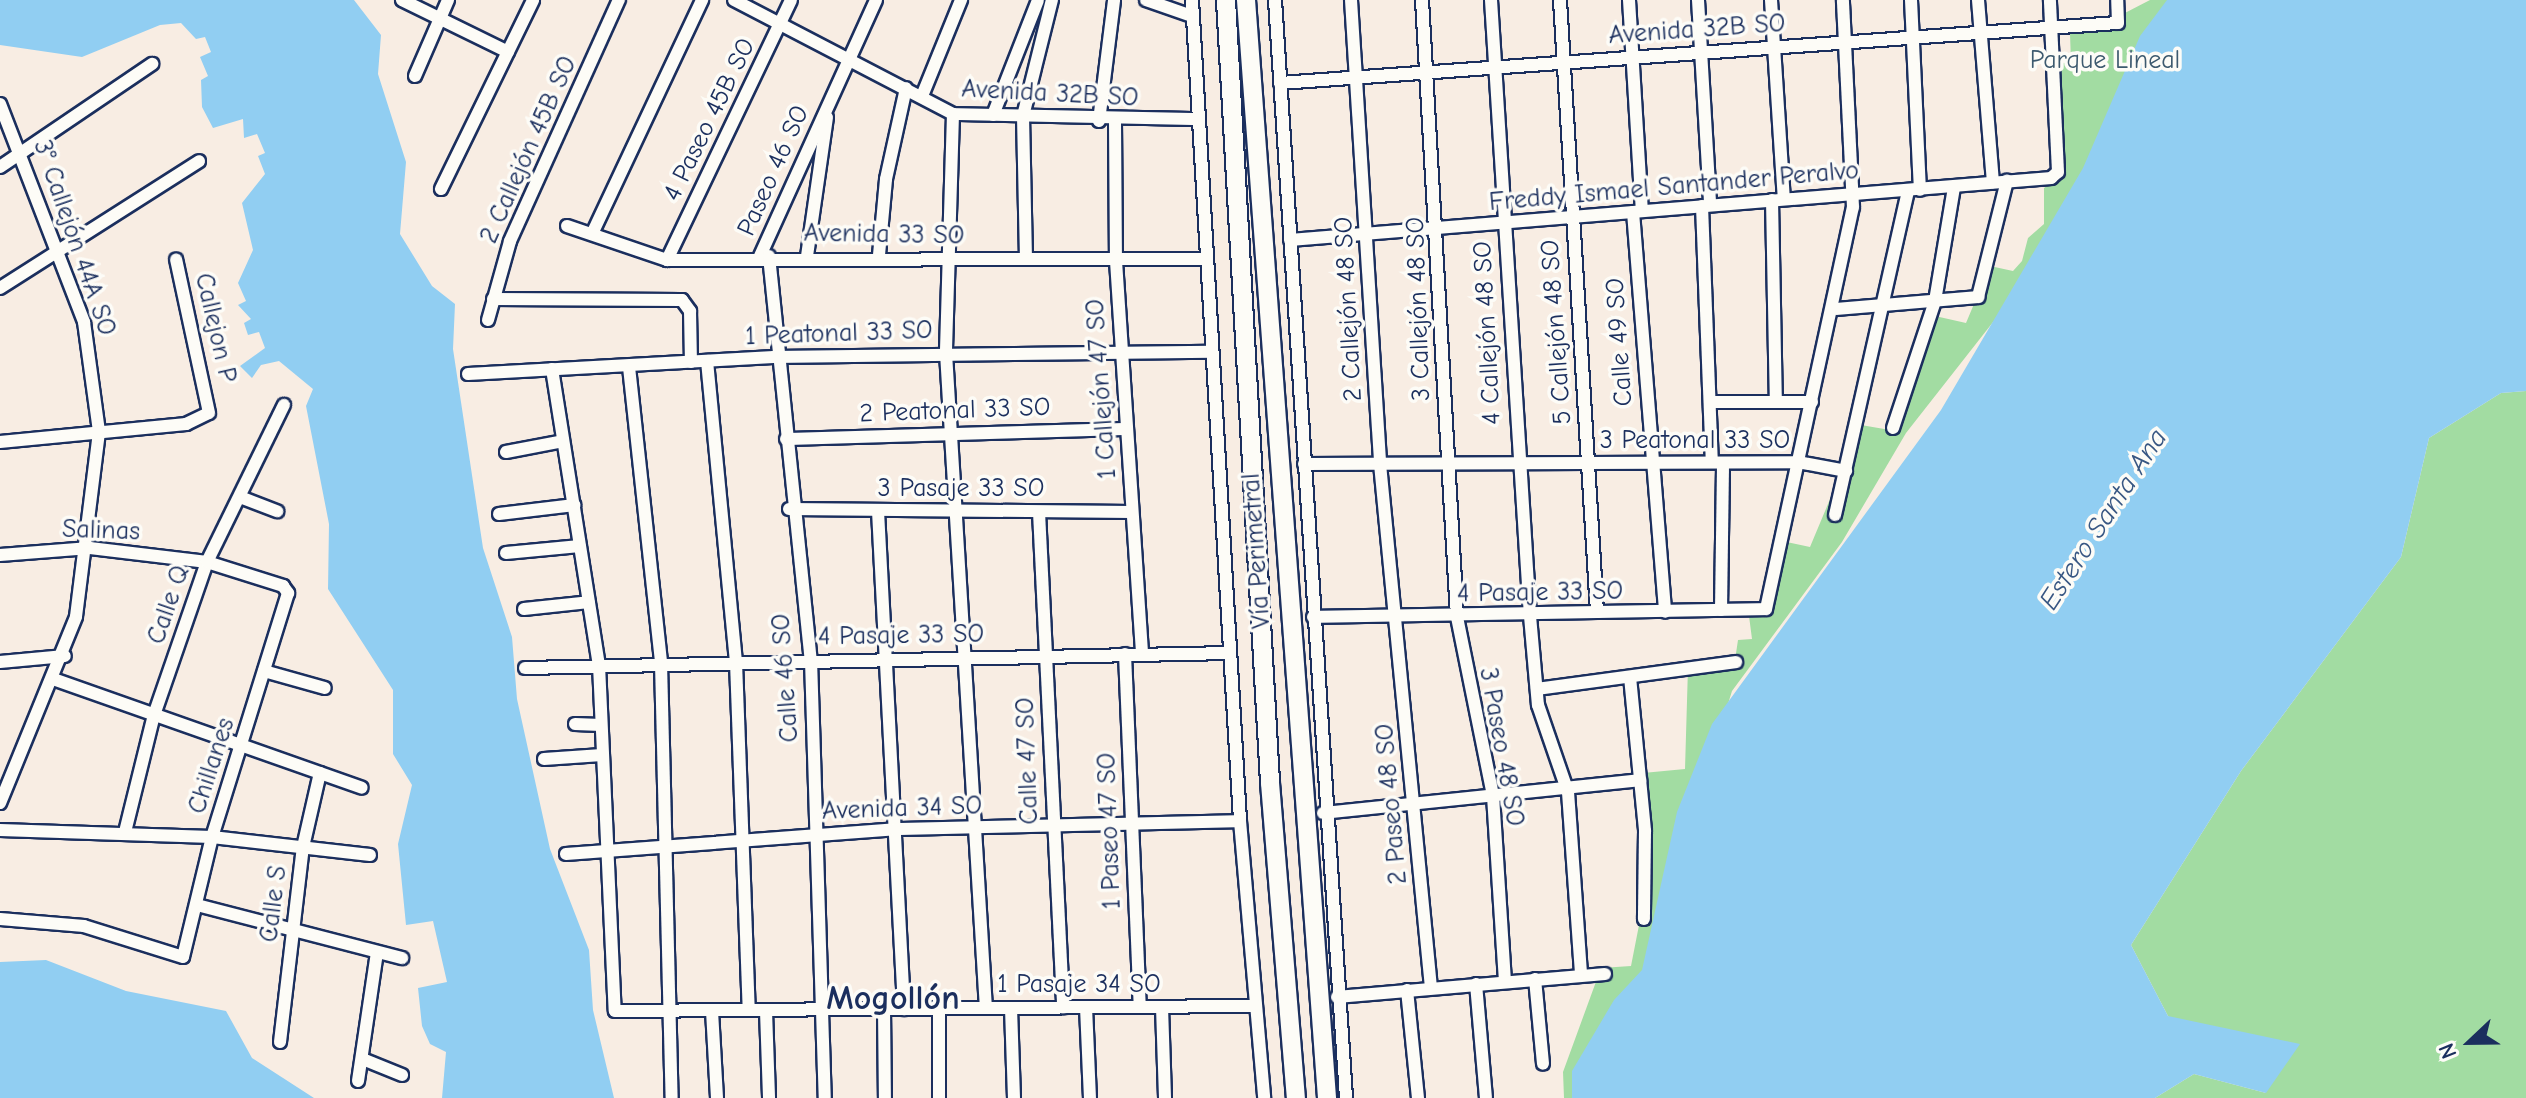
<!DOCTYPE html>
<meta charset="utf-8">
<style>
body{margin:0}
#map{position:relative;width:2526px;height:1098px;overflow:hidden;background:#f8ede3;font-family:"Comic Neue",sans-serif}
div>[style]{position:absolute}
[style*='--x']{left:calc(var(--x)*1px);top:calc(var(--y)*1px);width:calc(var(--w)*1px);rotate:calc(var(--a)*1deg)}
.green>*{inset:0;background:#a2dca2}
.water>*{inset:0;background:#91cef2}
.roads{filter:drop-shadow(2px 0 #1b2f5e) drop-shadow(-2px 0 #1b2f5e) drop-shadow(0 2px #1b2f5e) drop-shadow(0 -2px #1b2f5e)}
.minor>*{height:12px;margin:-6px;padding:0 6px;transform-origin:6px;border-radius:6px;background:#fdfcf7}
.highway>*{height:18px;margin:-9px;padding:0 9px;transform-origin:9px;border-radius:9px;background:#fdfcf7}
span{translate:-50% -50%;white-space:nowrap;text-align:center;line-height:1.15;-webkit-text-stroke:7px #fdfcf7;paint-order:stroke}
.street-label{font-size:26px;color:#1b2f5e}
.park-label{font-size:26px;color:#3d5a6f}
.water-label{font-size:28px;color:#385783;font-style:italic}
.district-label{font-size:34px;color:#1b2f5e;font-weight:700}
.north{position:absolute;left:2430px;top:1002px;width:80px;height:80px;-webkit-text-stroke:6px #fdfcf7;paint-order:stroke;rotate:248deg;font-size:22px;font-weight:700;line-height:32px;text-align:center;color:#1b2f5e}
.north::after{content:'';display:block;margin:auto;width:28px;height:36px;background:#1b2f5e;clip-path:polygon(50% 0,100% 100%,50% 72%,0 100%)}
</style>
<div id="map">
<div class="green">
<i style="clip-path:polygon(2150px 0,2181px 0,2008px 303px,1906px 433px,1842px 542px,1732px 691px,1646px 969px,1586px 1098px,1564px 1098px,1563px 1072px,1601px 968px,1631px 966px,1640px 920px,1643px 773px,1685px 769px,1688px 667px,1735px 660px,1738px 640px,1752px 639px,1749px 616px,1767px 610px,1782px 541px,1810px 547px,1861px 425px,1890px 430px,1935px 316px,1966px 323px,1990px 266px,2013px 271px,2022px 261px,2028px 238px,2044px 224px,2044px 188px,2060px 177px,2057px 64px,2071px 62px,2070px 34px,2121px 26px,2121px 15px)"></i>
<i style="clip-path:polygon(2526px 391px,2526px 1098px,2155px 1098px,2194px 1074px,2266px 1093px,2168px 1016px,2131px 945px,2241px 771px,2401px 557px,2429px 438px,2501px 393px)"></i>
</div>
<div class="water">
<i style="clip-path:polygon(0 0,354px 0,381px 35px,378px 74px,406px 162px,400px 234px,432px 286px,455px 304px,453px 349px,483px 548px,512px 637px,517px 699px,550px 849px,589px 950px,593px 1010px,614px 1098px,442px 1098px,446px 1052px,430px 1044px,422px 1026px,418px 988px,447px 982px,433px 921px,406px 925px,398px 844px,412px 785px,393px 754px,393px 690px,328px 589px,329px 524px,306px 406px,313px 389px,279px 361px,261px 365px,252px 378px,240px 366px,265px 348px,259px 332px,248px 335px,244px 323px,251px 319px,238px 305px,246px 301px,238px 283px,253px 250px,242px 203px,265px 174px,258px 156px,265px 153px,257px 134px,244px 138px,243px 119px,213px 128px,202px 107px,201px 80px,208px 76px,200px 57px,211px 52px,205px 37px,196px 39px,181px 23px,160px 25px,82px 57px,0 45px)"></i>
<i style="clip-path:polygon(2167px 0,2526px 0,2526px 391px,2501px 393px,2429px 438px,2401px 557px,2241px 771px,2131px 945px,2168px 1016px,2300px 1044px,2266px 1093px,2194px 1074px,2155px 1098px,1572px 1098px,1572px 1071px,1614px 1000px,1642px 970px,1677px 812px,1712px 724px,1941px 410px,2083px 168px,2140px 36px)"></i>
<i style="clip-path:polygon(46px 960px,126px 991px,226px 1011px,252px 1058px,314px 1098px,0 1098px,0 962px)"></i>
</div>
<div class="roads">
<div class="minor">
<i style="--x:402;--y:0;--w:118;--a:26.1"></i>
<i style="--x:734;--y:0;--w:247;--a:27.5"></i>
<i style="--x:953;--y:114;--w:245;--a:1.2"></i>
<i style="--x:1146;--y:0;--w:49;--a:19.2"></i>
<i style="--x:1192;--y:0;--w:822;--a:86.65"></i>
<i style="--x:1240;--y:821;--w:278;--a:85"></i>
<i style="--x:1275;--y:0;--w:1100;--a:86.3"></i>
<i style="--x:1351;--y:0;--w:465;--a:86.4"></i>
<i style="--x:1380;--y:464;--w:526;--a:84.44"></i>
<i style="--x:1422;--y:0;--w:618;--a:86.75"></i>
<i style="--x:1457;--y:617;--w:183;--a:78.6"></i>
<i style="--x:1493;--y:796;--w:186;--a:86.3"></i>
<i style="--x:1491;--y:0;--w:617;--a:86.38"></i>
<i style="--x:1530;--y:616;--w:89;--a:84.9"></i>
<i style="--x:1538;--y:705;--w:92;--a:71"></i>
<i style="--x:1568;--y:792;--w:182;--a:85.9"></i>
<i style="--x:1560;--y:0;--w:613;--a:86.54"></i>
<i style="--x:1629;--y:0;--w:211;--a:86.5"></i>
<i style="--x:1698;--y:0;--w:205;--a:86.6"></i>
<i style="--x:1771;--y:0;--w:199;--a:86.3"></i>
<i style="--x:1911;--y:0;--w:190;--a:87.3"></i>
<i style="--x:1978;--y:0;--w:183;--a:85.3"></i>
<i style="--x:415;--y:76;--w:83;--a:-66.5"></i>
<i style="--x:1280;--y:83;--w:840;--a:-4.1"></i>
<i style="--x:2118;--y:23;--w:23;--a:-92"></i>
<i style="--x:922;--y:96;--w:104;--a:-67.9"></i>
<i style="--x:0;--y:104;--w:234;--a:68.9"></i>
<i style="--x:84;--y:322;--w:111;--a:82.2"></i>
<i style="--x:99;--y:432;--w:186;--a:97.1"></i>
<i style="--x:76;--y:617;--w:201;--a:112.2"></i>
<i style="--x:953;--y:114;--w:239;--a:91.7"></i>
<i style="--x:946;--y:353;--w:656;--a:86.51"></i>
<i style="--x:993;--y:115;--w:123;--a:-68.6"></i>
<i style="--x:1099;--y:121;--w:122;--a:-82.9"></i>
<i style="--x:1115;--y:122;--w:139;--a:89.6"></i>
<i style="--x:1116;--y:261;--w:393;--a:86.2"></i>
<i style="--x:0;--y:167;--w:184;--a:-34.1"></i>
<i style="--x:441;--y:189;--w:210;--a:-64"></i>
<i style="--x:1772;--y:200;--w:200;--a:88.9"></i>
<i style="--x:1702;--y:206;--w:256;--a:87.8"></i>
<i style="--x:1633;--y:212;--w:401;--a:85.4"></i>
<i style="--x:567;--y:226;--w:106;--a:18.8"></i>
<i style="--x:667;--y:260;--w:539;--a:-0.11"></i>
<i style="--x:592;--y:234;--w:259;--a:-64.8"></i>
<i style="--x:1290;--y:240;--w:764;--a:-4.66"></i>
<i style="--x:2051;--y:178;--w:9;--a:-41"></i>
<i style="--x:2058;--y:172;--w:172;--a:-92.7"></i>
<i style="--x:879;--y:255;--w:76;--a:-84.7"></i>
<i style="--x:886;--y:179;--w:93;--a:-77.6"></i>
<i style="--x:760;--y:256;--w:281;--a:-65.6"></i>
<i style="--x:769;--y:256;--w:406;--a:84.1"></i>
<i style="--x:811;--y:660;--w:438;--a:88.2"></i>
<i style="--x:807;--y:256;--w:140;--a:-81.8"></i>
<i style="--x:1026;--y:259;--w:143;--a:-91.2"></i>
<i style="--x:1023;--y:116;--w:120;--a:-76"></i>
<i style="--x:667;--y:260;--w:288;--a:-64.5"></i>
<i style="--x:0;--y:288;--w:236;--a:-32.5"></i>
<i style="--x:493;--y:299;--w:189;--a:0.3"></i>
<i style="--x:682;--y:300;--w:14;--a:54"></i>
<i style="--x:690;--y:311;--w:51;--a:88.9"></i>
<i style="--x:1836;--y:309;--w:143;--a:-4.8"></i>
<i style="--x:1978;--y:297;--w:120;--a:-76"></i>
<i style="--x:488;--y:320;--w:82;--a:-74.4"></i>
<i style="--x:510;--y:241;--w:265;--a:-65.7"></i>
<i style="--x:707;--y:361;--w:302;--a:84.5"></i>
<i style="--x:736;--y:662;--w:348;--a:87.9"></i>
<i style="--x:629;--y:367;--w:298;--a:83.8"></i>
<i style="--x:661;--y:663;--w:435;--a:88.6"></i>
<i style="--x:552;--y:369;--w:300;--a:81"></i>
<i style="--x:599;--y:665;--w:346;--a:87.4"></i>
<i style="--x:615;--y:1011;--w:640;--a:-0.45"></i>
<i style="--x:468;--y:374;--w:306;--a:-3.2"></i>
<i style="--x:774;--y:357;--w:438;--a:-0.7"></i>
<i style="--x:1711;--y:402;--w:101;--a:0"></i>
<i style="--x:1893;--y:428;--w:134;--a:-71.7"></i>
<i style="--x:1935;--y:301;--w:116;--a:-80.5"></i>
<i style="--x:786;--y:439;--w:340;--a:-1.7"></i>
<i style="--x:0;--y:442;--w:187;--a:-5.5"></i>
<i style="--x:186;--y:424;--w:25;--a:-26"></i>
<i style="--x:209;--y:413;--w:157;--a:-102.1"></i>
<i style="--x:506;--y:452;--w:58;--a:-10.9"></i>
<i style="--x:1304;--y:464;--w:494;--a:-0.2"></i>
<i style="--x:1798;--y:462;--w:49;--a:10.6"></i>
<i style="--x:240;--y:497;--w:40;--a:21"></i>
<i style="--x:789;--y:509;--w:343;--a:0.5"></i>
<i style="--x:878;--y:511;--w:499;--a:87"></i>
<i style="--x:1039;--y:512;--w:496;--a:87.2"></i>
<i style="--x:499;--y:514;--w:76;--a:-6.8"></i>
<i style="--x:1835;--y:515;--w:332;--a:-77.3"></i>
<i style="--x:506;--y:553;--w:74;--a:-5.4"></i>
<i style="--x:0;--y:555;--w:90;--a:-4.4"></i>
<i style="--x:90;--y:548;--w:118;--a:6.8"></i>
<i style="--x:207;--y:562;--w:80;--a:17.5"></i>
<i style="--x:283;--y:586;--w:9;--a:54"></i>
<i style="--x:288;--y:593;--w:256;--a:107.3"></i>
<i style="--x:212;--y:837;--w:123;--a:103.6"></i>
<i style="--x:183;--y:957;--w:104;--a:-162.6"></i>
<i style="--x:84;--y:926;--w:84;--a:-175.2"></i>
<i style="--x:524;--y:609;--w:65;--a:-6.1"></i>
<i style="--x:1721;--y:610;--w:147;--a:-89.2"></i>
<i style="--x:1313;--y:617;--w:453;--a:-1"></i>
<i style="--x:1766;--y:609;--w:411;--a:-77.8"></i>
<i style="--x:1853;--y:207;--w:207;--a:-92.8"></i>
<i style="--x:1125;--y:654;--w:353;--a:87.6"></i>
<i style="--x:0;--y:662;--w:65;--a:-5.3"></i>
<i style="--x:525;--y:668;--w:705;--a:-1.22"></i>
<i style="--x:264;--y:671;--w:63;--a:15.6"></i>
<i style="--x:1630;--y:677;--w:155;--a:84.4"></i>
<i style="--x:1645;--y:831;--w:88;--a:90.7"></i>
<i style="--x:56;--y:680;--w:324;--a:19.4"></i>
<i style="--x:1537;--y:689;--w:201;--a:-7.7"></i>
<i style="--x:575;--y:724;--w:26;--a:2"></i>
<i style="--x:544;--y:759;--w:58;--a:-3.9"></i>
<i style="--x:1323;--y:813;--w:319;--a:-5.9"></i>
<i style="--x:0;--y:830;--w:212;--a:1.9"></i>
<i style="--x:212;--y:837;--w:159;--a:6.5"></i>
<i style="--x:125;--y:832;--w:121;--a:-76.1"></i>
<i style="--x:154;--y:715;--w:162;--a:-70.9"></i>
<i style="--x:207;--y:562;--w:175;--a:-63.9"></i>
<i style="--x:566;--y:854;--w:330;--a:-4.3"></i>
<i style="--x:895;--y:829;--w:345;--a:-1.3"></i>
<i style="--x:197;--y:905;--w:212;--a:14.5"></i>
<i style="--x:1535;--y:979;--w:85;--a:84.6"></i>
<i style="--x:1476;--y:984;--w:114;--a:85"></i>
<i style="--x:1407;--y:990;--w:109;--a:84.2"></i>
<i style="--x:1337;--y:997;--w:269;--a:-4.9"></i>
<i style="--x:1086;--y:1007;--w:91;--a:87.5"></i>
<i style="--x:1162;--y:1007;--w:91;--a:88.1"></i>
<i style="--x:1011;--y:1008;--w:90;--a:88.1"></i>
<i style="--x:884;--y:1009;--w:89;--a:89.4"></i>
<i style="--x:712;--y:1011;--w:87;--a:86.7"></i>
<i style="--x:766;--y:1011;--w:87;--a:88"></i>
<i style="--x:280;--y:1042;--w:196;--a:-83.3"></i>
<i style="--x:303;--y:847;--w:76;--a:-77.1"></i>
<i style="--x:365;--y:1060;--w:40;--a:22"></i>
<i style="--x:358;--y:1081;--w:130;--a:-81.6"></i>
<i style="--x:939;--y:1098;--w:90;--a:-90"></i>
</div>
<div class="highway">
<i style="--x:1226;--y:0;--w:784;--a:86.78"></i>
<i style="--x:1270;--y:783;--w:316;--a:85.3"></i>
<i style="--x:1246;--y:0;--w:1101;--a:85.78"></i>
</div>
</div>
<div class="street-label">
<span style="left:1697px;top:30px;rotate:-4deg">Avenida 32B SO</span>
<span style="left:1050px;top:94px;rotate:3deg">Avenida 32B SO</span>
<span style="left:710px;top:120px;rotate:-64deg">4 Paseo 45B SO</span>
<span style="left:529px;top:150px;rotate:-66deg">2 Callejón 45B SO</span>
<span style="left:774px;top:171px;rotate:-66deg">Paseo 46 SO</span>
<span style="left:1674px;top:187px;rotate:-5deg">Freddy Ismael Santander Peralvo</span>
<span style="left:884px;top:235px;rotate:1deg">Avenida 33 SO</span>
<span style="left:74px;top:238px;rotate:71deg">3° Callejón 44A SO</span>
<span style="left:1349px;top:309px;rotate:-93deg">2 Callejón 48 SO</span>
<span style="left:1419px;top:309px;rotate:-92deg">3 Callejón 48 SO</span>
<span style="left:215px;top:328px;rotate:77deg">Callejon P</span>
<span style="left:1557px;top:332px;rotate:-94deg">5 Callejón 48 SO</span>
<span style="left:1488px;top:333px;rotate:-93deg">4 Callejón 48 SO</span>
<span style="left:839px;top:334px;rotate:-2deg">1 Peatonal 33 SO</span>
<span style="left:1620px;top:342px;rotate:-94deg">Calle 49 SO</span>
<span style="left:1102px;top:389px;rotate:-94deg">1 Callejón 47 SO</span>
<span style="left:955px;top:411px;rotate:-2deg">2 Peatonal 33 SO</span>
<span style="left:1695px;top:441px">3 Peatonal 33 SO</span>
<span style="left:961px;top:489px">3 Pasaje 33 SO</span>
<span style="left:101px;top:531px;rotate:2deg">Salinas</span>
<span style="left:1257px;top:551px;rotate:-94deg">Vía Perimetral</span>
<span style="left:1540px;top:593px;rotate:-1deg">4 Pasaje 33 SO</span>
<span style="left:169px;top:605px;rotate:-71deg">Calle Q</span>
<span style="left:901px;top:636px;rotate:-1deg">4 Pasaje 33 SO</span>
<span style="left:786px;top:678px;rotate:-94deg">Calle 46 SO</span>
<span style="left:1501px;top:747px;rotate:80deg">3 Paseo 48 SO</span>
<span style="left:1028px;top:761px;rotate:-92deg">Calle 47 SO</span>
<span style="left:212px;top:766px;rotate:-72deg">Chillanes</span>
<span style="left:1392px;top:804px;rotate:-95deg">2 Paseo 48 SO</span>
<span style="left:902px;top:809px;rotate:-2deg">Avenida 34 SO</span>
<span style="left:1110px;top:831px;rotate:-92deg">1 Paseo 47 SO</span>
<span style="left:274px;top:904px;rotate:-83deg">Calle S</span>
<span style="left:1079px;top:985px">1 Pasaje 34 SO</span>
</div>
<div class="park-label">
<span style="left:2105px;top:61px">Parque Lineal</span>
</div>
<div class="water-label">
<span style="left:2103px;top:519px;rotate:-57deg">Estero Santa Ana</span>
</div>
<div class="district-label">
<span style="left:893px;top:999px">Mogollón</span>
</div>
<div class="north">N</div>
</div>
